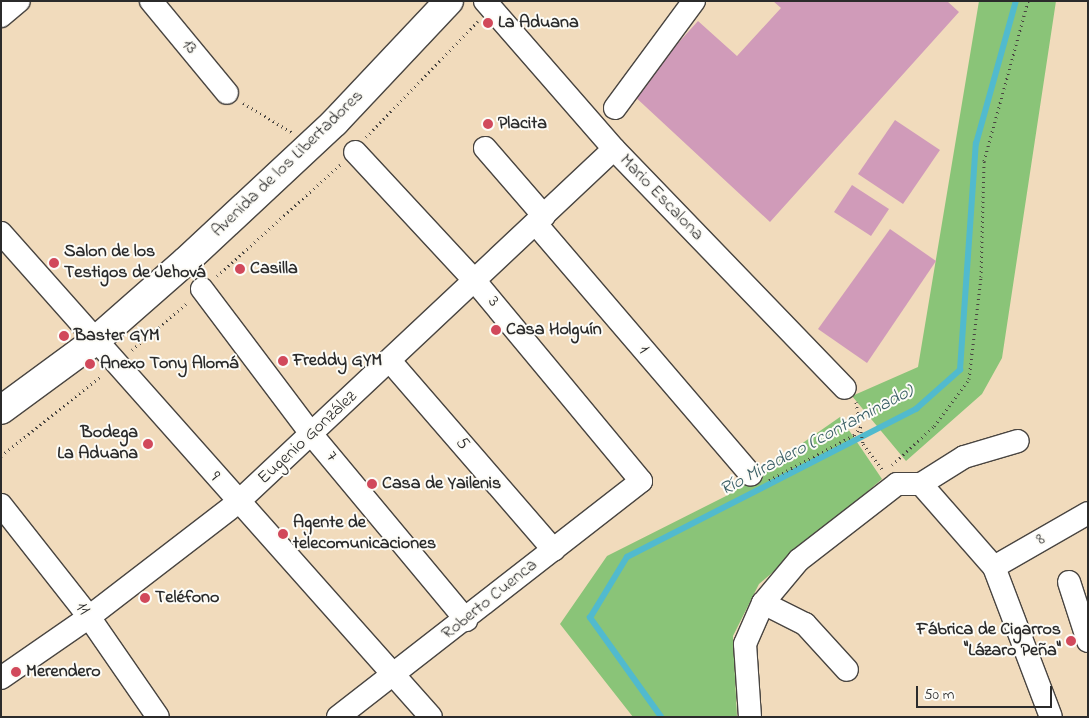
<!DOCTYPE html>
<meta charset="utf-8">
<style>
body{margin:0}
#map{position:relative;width:1089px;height:718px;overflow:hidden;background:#f1dbbc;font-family:"Indie Flower",sans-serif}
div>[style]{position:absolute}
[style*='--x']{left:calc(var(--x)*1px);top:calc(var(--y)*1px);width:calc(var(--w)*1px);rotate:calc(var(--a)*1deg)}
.green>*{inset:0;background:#8ac478}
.stream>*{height:5.5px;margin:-2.75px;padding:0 2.75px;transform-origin:2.75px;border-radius:2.75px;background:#51bace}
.building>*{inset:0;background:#d09bb9}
.path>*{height:3px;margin-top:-1.5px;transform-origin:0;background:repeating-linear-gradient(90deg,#494541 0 1px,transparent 0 5px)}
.roads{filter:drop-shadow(1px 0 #494541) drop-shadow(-1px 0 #494541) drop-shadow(0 1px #494541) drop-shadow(0 -1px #494541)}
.minor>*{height:22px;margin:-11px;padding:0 11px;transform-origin:11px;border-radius:11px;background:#fff}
.major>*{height:28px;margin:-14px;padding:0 14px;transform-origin:14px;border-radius:14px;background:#fff}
.dots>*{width:14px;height:14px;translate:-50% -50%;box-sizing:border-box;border:2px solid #fdfcf7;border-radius:50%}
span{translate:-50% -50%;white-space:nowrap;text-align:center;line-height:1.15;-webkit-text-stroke:4px #fdfcf7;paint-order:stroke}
.poi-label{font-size:18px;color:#2b2b2b;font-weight:700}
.left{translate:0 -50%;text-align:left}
.right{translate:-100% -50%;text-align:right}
.street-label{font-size:18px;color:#2b2b2b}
.water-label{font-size:19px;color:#385d64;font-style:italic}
.frame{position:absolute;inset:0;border:2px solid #2b2b2b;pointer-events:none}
.scale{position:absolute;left:916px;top:686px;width:136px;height:22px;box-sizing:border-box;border:2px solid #2b2b2b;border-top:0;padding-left:6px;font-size:15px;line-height:18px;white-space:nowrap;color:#2b2b2b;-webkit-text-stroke:4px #fdfcf7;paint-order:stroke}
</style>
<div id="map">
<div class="green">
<i style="clip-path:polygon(979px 1px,1056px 1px,1002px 358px,982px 394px,906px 461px,852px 396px,918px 367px)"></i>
<i style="clip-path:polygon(840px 417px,882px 479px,759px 584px,733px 636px,737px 717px,633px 717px,560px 624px,607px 556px,728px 495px)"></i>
</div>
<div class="stream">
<i style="--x:661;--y:717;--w:122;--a:-125.6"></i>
<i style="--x:590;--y:618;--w:71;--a:-58.8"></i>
<i style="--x:627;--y:557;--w:325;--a:-27.1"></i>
<i style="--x:916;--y:409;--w:59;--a:-41.6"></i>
<i style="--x:960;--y:370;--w:227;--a:-86"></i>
<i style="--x:976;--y:144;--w:148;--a:-74.4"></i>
</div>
<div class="building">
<i style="clip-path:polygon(773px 1px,947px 1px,959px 12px,770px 222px,632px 94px,698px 21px,737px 56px,781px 8px)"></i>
<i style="clip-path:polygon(895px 120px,940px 150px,903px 204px,858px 174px)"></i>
<i style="clip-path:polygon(852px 185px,889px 209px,871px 236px,834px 212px)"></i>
<i style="clip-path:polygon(890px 229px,936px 261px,867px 363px,818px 329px)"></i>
</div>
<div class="path">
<i style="--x:243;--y:103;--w:58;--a:31"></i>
<i style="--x:366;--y:137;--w:161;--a:-46"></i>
<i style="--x:217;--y:276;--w:166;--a:-42.1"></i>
<i style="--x:132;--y:350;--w:74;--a:-40.6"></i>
<i style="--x:856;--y:402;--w:43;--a:80.5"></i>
<i style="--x:863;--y:444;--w:34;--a:53"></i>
<i style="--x:1;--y:456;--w:129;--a:-38.7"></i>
<i style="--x:892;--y:465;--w:57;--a:-42.9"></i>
<i style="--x:934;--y:426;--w:59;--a:-53.3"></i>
<i style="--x:969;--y:379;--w:103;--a:-83.3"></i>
<i style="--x:981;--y:277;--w:116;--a:-88.5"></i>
<i style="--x:984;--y:161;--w:166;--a:-74.6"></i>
<i style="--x:769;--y:480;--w:96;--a:-27.9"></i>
<i style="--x:854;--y:435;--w:13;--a:-51"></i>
</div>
<div class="roads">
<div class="minor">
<i style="--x:151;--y:1;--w:119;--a:50.4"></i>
<i style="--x:485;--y:1;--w:196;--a:48.9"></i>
<i style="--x:614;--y:149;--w:332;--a:46"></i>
<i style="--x:1;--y:16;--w:23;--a:-40"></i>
<i style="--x:615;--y:108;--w:133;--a:-53.6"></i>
<i style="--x:485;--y:148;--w:90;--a:49.1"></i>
<i style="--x:536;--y:224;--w:330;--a:49.4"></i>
<i style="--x:1;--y:233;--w:647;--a:48.38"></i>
<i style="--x:202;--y:289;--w:183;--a:53"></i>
<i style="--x:312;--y:435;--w:241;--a:50.2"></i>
<i style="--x:390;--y:361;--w:250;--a:49.1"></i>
<i style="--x:921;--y:484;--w:111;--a:48.7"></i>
<i style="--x:994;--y:567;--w:160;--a:69.2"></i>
<i style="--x:1;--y:505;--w:142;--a:51.8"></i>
<i style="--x:89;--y:617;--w:121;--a:55.4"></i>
<i style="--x:994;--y:567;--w:108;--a:-29.9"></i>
<i style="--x:1069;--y:582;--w:62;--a:72.1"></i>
<i style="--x:763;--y:603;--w:47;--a:26.6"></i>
<i style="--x:805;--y:624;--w:62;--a:47.6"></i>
<i style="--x:1;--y:678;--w:107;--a:-34.7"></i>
<i style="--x:89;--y:617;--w:187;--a:-37.6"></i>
<i style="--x:237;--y:503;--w:517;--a:-43.2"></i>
<i style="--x:338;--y:717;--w:384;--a:-37.9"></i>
<i style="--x:641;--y:481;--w:260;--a:-129.7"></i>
<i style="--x:475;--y:281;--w:176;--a:-132.9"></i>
<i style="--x:750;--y:717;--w:73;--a:-93.9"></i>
<i style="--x:745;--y:644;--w:45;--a:-66.3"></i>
<i style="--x:763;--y:603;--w:56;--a:-50.1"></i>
<i style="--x:799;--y:560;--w:124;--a:-37.8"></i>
<i style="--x:897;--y:484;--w:24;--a:0"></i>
<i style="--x:921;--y:484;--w:51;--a:-32.1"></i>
<i style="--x:964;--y:457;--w:56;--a:-16.5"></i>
</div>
<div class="major">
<i style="--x:1;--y:410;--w:117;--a:-36.3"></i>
<i style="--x:95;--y:341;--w:121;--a:-41.3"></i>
<i style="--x:186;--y:261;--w:204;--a:-43"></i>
<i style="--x:335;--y:122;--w:166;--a:-46.7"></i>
</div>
</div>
<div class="dots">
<i style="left:488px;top:23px;background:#d1495b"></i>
<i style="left:488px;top:124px;background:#d1495b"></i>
<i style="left:54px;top:263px;background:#d1495b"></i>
<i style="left:240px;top:269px;background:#d1495b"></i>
<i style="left:496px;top:330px;background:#d1495b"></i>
<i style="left:64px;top:336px;background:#d1495b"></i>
<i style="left:283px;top:361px;background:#d1495b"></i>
<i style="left:90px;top:364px;background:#d1495b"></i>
<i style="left:148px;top:444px;background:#d1495b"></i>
<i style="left:372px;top:484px;background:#d1495b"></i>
<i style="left:283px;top:534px;background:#d1495b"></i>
<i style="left:145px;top:598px;background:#d1495b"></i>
<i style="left:1071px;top:641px;background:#d1495b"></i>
<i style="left:16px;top:672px;background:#d1495b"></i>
</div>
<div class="poi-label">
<span class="left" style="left:498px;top:23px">La Aduana</span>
<span class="left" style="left:498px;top:124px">Placita</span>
<span class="left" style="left:64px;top:263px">Salon de los<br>Testigos de Jehová</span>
<span class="left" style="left:250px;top:269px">Casilla</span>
<span class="left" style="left:506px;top:330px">Casa Holguín</span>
<span class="left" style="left:74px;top:336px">Baster GYM</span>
<span class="left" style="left:293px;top:361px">Freddy GYM</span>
<span class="left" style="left:100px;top:364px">Anexo Tony Alomá</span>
<span class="right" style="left:138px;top:444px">Bodega<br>La Aduana</span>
<span class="left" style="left:382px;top:484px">Casa de Yailenis</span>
<span class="left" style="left:293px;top:534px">Agente de<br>telecomunicaciones</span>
<span class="left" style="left:155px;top:598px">Teléfono</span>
<span class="right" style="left:1061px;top:641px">Fábrica de Cigarros<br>"Lázaro Peña"</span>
<span class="left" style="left:26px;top:672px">Merendero</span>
</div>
<div class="street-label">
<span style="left:189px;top:47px;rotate:50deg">13</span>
<span style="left:288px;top:164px;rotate:-44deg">Avenida de los Libertadores</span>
<span style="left:661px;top:198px;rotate:46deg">Mario Escalona</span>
<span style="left:493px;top:302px;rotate:50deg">3</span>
<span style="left:643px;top:350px;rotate:49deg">1</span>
<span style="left:308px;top:438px;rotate:-43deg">Eugenio González</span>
<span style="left:462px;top:444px;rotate:49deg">5</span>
<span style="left:331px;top:457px;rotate:50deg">7</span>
<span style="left:214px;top:477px;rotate:49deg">9</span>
<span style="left:1041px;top:540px;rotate:-30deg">8</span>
<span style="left:490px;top:600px;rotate:-39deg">Roberto Cuenca</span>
<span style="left:82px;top:609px;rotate:52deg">11</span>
</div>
<div class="water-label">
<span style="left:817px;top:441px;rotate:-28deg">Río Miradero (contaminado)</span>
</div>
<div class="frame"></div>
<div class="scale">50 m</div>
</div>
